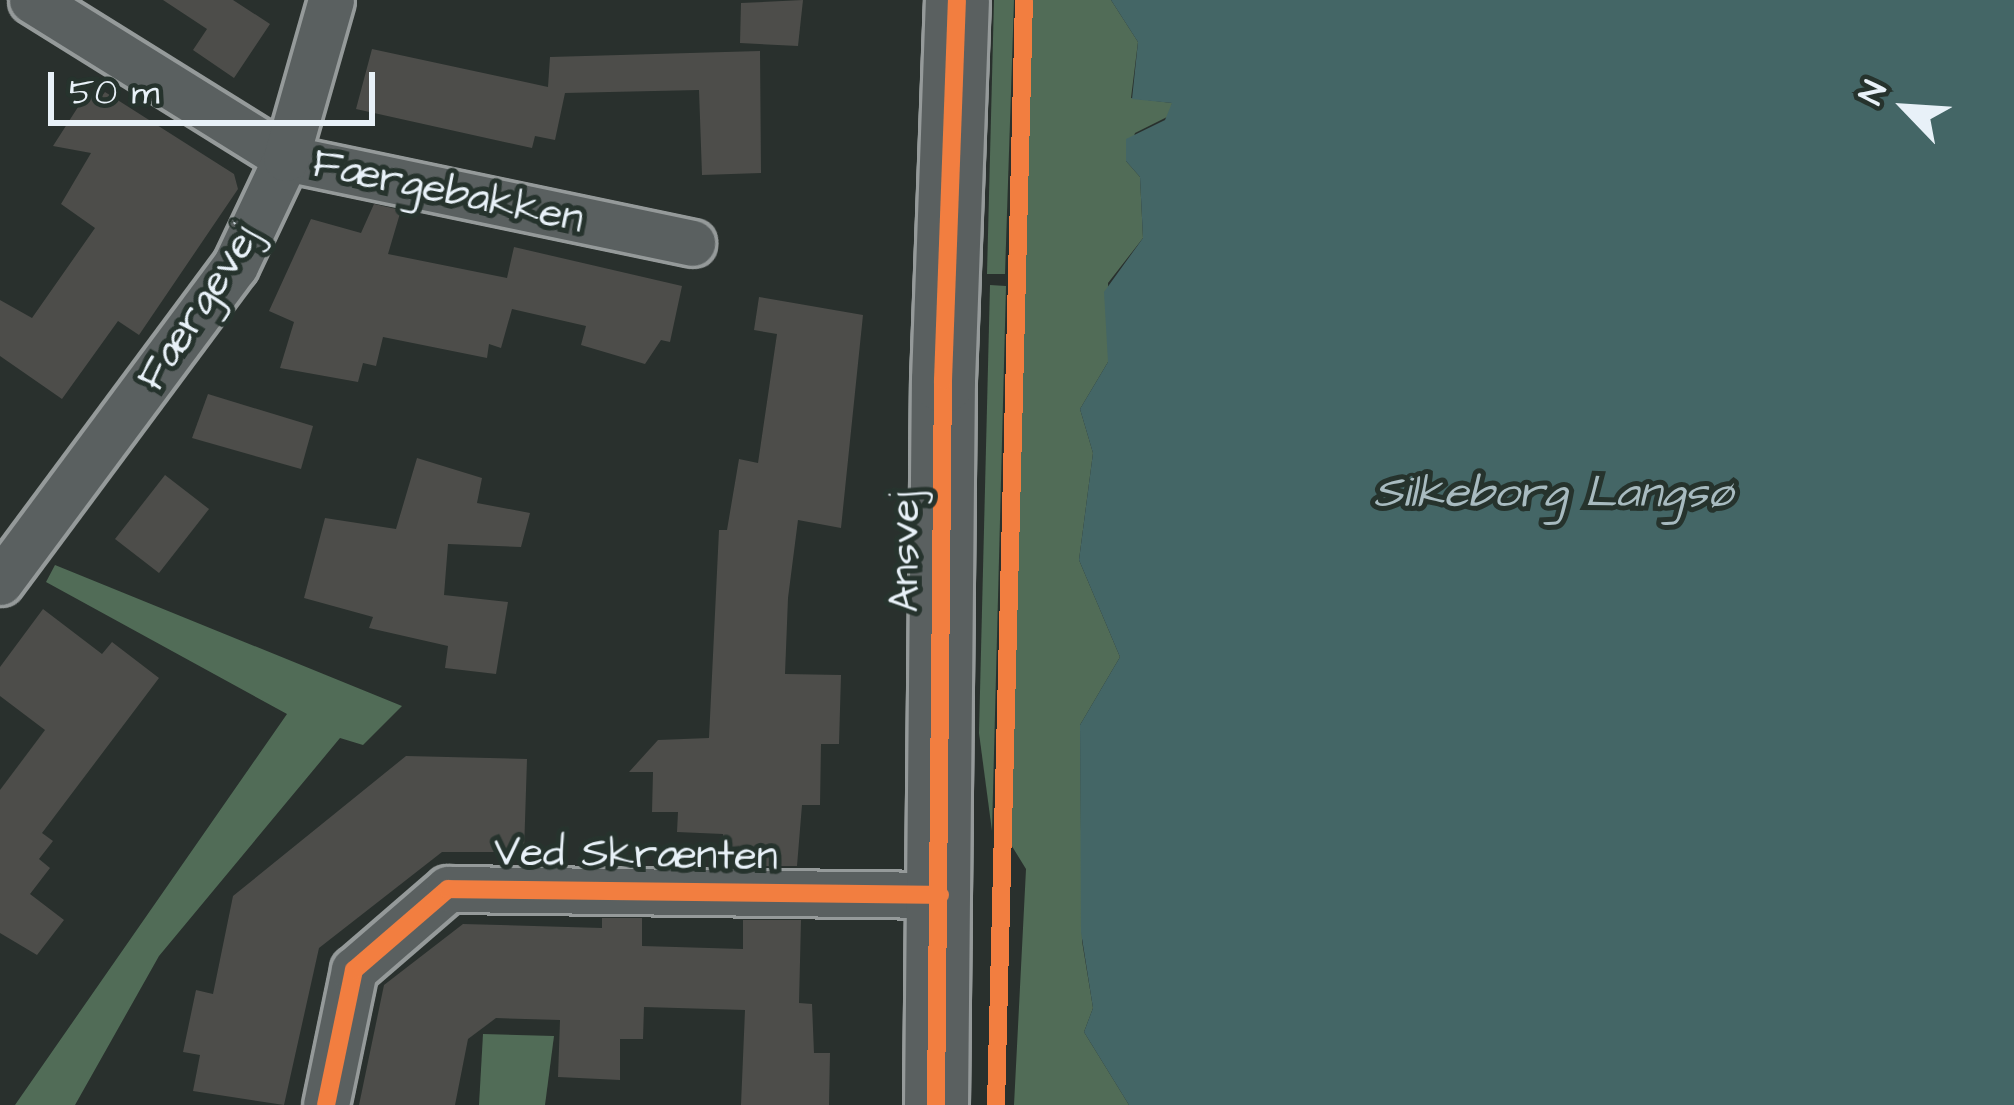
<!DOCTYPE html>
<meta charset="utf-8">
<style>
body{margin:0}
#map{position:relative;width:2014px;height:1105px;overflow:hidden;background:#29302d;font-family:"Architects Daughter",sans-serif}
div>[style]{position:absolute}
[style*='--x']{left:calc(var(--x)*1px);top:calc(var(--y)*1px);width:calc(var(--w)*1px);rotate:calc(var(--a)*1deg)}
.green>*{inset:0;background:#516c57}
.water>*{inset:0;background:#466}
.building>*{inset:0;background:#4d4d4a}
.roads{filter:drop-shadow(3px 0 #959a9a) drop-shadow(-3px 0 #959a9a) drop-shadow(0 3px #959a9a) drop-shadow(0 -3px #959a9a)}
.street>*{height:45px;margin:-22.5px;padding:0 22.5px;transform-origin:22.5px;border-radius:22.5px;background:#5a6060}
.secondary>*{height:63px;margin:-31.5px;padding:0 31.5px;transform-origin:31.5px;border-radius:31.5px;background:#5a6060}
.cycleway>*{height:18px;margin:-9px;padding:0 9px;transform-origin:9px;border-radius:9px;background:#f27e40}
span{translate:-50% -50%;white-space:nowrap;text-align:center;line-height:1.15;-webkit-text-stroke:10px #26332d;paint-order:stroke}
.street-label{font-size:42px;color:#e8f1f8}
.water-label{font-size:45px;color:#a8bbc0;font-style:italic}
.north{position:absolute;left:1846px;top:48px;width:120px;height:120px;-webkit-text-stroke:9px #26332d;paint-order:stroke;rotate:295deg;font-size:33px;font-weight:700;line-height:48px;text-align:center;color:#e8f1f8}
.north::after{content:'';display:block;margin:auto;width:42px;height:54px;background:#e8f1f8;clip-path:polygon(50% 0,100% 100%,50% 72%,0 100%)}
.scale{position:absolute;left:48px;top:72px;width:327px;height:54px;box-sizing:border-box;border:6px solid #e8f1f8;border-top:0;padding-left:15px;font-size:36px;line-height:42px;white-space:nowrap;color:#e8f1f8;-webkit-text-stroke:9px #26332d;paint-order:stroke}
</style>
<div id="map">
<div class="green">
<i style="clip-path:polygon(994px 0,1014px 0,1005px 274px,987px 274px)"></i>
<i style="clip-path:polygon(1028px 0,1111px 0,1138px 42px,1131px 98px,1172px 103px,1171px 115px,1135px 133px,1126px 161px,1140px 177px,1143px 238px,1108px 283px,1108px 362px,1080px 409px,1093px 453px,1079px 560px,1120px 657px,1080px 725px,1082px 941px,1093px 1008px,1084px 1032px,1129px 1105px,1014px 1105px,1026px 869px,1010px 843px)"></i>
<i style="clip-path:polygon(990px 285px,1006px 286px,992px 831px,979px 733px)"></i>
<i style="clip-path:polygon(55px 565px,402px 706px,363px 745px,340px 738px,159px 956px,75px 1105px,15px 1105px,287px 714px,46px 582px)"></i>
<i style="clip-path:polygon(483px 1034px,554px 1036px,545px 1105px,479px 1105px)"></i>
</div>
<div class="water">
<i style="clip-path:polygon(1111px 0,2014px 0,2014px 1105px,1129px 1105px,1084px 1032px,1093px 1008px,1081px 932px,1080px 725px,1120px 657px,1079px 560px,1093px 453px,1080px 409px,1108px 362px,1104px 292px,1143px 238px,1140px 177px,1126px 161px,1126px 139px,1165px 120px,1172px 103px,1132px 99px,1138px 42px)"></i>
</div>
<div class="building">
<i style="clip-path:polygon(163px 0,233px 0,270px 24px,234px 78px,193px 50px,207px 29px)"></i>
<i style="clip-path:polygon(803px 0,798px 46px,740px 43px,741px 3px)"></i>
<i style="clip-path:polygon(372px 49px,548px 87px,550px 57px,760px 51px,761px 173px,702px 175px,699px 90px,565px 93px,555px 140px,535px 136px,532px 148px,356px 109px)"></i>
<i style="clip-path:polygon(105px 92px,234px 174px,238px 189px,139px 335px,118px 321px,62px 399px,0 356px,0 300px,32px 318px,95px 228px,61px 204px,91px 153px,53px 146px,87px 93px,99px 100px)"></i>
<i style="clip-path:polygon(374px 204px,401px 210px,388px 254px,507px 278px,514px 247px,682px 286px,670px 342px,661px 340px,645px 364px,581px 345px,586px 326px,512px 309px,501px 348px,489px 344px,487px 358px,383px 337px,376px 366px,363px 363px,358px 382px,280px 368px,294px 322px,269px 311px,311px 219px,361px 233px)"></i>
<i style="clip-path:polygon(759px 297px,863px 315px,841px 528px,798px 520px,788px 598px,785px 674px,841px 675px,839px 744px,821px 744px,820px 805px,802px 805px,797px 866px,745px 866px,723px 858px,723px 834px,677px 832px,678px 812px,652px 812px,653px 772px,629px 772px,658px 740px,709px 738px,719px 530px,727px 530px,739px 459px,758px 463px,777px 334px,754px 330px)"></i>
<i style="clip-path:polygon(208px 394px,313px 426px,301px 469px,192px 438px)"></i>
<i style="clip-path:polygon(417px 458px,482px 478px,477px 503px,530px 513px,521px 547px,448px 544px,444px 595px,508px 602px,496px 674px,445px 668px,448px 646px,369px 628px,373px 617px,304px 598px,325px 518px,396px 529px)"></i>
<i style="clip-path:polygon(165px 475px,209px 509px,159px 573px,115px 539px)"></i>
<i style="clip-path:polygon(43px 609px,102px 654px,112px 642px,159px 678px,42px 833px,53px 841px,39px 859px,50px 868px,30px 894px,64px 920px,37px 955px,0 933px,0 790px,45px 730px,0 696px,0 667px)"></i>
<i style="clip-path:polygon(406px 756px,527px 759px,524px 852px,442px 852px,319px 948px,284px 1105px,193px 1091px,200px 1055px,183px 1052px,196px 990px,213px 994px,233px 896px)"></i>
<i style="clip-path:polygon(602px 918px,642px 918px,642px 946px,743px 949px,743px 920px,801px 920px,799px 1003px,812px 1004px,814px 1053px,830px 1053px,829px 1105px,741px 1105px,745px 1010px,644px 1007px,643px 1039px,620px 1039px,620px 1080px,558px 1077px,560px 1020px,496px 1018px,468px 1039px,455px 1105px,359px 1105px,384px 985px,463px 924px,602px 928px)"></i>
</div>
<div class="roads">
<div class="street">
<i style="--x:32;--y:0;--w:299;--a:31.9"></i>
<i style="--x:286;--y:158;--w:415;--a:11.8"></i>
<i style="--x:0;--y:582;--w:394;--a:-53.4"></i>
<i style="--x:235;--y:266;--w:119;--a:-64.7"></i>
<i style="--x:286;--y:158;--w:164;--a:-74.1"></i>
<i style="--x:326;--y:1105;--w:138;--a:-78.3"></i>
<i style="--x:354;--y:970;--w:124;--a:-40.8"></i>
<i style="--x:448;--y:889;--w:492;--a:0.7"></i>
</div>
<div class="secondary">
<i style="--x:936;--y:1105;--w:725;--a:-89.45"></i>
<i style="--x:943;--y:380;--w:380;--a:-87.9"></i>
</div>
</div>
<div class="cycleway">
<i style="--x:326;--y:1105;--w:138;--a:-78.3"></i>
<i style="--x:354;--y:970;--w:124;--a:-40.8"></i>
<i style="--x:448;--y:889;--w:492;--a:0.7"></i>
<i style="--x:936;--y:1105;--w:725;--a:-89.45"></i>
<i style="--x:943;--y:380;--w:380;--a:-87.9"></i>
<i style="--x:996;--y:1105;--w:1105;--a:-88.55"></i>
</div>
<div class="street-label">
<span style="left:448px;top:192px;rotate:12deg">Færgebakken</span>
<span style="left:199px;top:308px;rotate:-57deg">Færgevej</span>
<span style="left:906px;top:552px;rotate:-90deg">Ansvej</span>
<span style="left:636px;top:855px;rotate:1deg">Ved Skrænten</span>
</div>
<div class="water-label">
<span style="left:1553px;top:494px">Silkeborg Langsø</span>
</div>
<div class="north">N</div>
<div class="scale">50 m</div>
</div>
